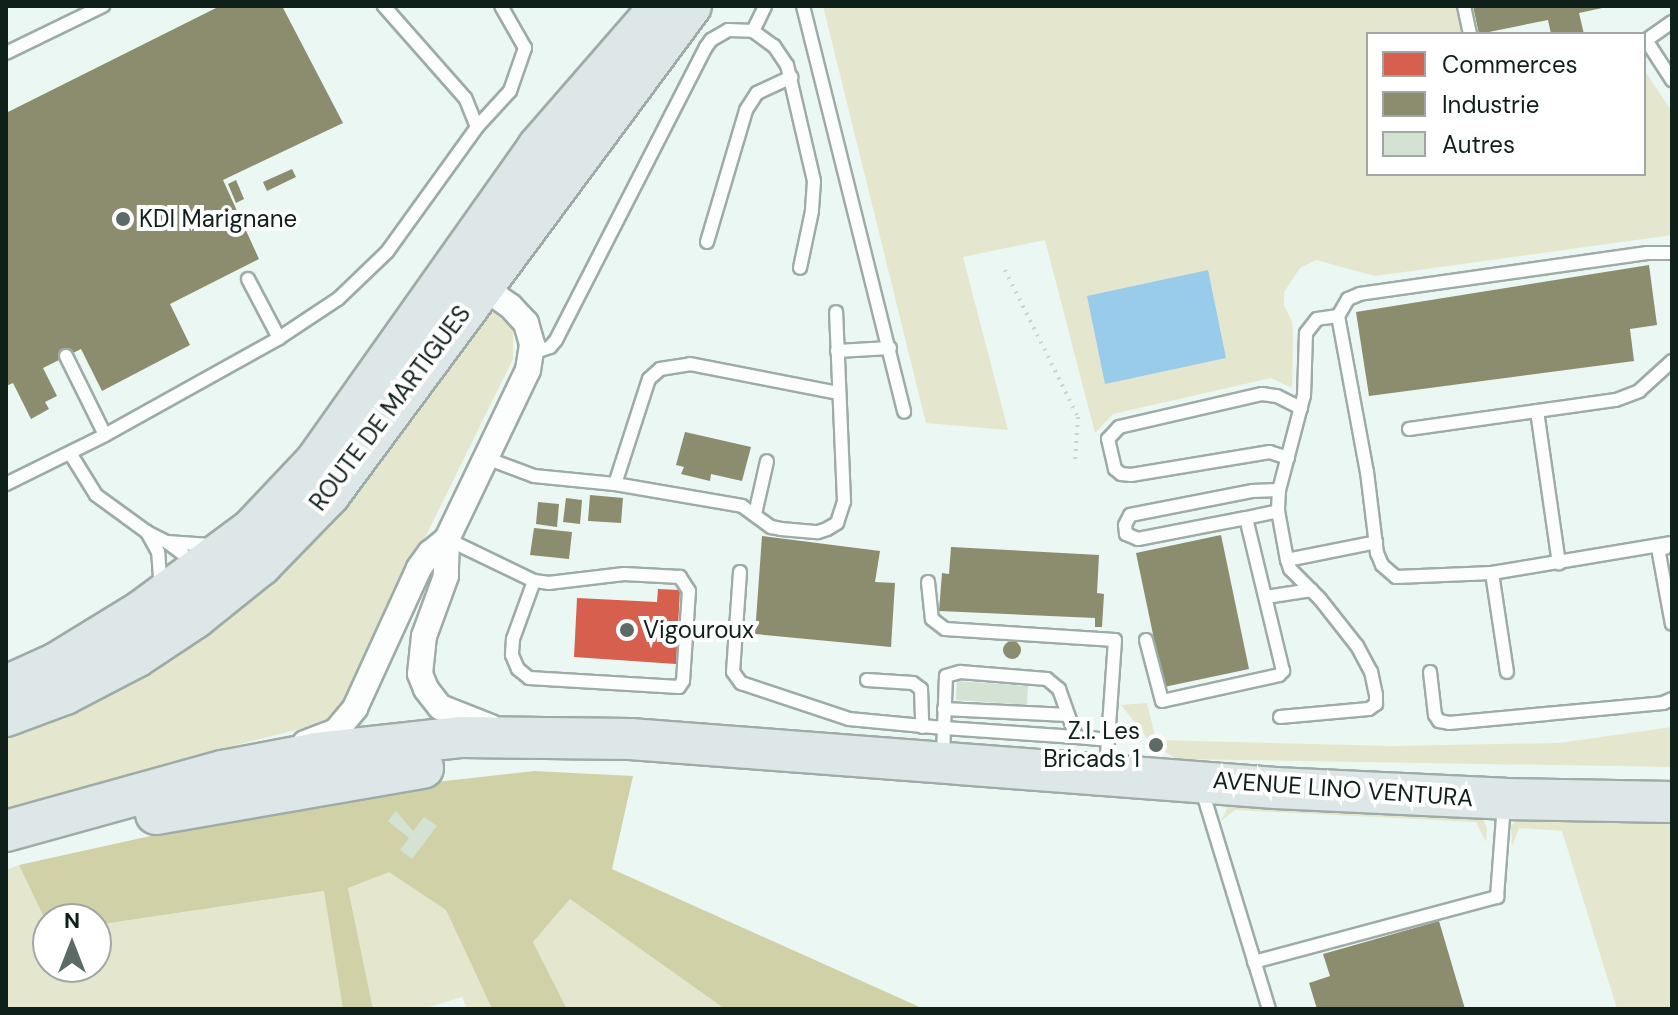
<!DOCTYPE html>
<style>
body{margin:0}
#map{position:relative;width:1678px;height:1015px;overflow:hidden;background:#eaf7f2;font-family:"DM Sans",sans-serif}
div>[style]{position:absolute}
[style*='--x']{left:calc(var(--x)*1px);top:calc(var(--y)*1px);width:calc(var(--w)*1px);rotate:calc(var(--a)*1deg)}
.green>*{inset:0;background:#e4e7cd}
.forest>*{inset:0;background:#d1d1a7}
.water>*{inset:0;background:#98ccea}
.shops>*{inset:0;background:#d6604d}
.industry>*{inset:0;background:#8c8c6e}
.round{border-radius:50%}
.building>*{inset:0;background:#d4e2d4}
.path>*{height:4px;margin-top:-2px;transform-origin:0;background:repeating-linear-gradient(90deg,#ced2d0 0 2px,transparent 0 8px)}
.roads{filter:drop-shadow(2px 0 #9eaba6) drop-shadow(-2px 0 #9eaba6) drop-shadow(0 2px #9eaba6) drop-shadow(0 -2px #9eaba6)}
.lane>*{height:12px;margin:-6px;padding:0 6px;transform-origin:6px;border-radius:6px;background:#fcfefd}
.street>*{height:24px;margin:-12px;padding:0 12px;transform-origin:12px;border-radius:12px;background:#fcfefd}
.primary>*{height:40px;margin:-20px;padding:0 20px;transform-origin:20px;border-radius:20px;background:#dde7e7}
.dots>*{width:22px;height:22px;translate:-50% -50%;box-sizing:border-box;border:4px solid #fff;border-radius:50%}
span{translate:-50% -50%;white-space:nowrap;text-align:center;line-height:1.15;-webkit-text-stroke:8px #fff;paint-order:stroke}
.poi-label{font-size:24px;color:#0f201a}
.left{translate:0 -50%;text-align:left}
.right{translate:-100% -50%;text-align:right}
.street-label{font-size:24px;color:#0f201a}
.frame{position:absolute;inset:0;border:8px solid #0f201a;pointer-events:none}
.legend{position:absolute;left:1366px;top:32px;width:280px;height:144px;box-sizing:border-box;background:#fff;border:2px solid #9fa6a3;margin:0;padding:10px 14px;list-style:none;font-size:24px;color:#0f201a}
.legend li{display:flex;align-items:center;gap:16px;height:40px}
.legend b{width:40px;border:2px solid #9fa6a3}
.north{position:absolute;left:32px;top:903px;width:80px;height:80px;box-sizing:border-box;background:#fff;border:2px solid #9fa6a3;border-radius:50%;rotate:0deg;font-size:22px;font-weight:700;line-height:32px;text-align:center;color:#0f201a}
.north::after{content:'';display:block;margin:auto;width:28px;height:36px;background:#5c6b66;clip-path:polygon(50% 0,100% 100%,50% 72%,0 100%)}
</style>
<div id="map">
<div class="green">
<i style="clip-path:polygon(823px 6px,1456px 6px,1462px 34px,1368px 34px,1368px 174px,1644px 174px,1644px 74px,1647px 74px,1672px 112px,1672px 235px,1375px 276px,1316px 260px,1300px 268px,1284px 292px,1284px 306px,1292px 321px,1293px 337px,1292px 388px,1271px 378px,1113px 414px,1095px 433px,1045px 240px,963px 257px,1008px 430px,926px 423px)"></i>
<i style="clip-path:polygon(485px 310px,493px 311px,513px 330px,513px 359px,344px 702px,332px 717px,315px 725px,197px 755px,6px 813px,6px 731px)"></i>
<i style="clip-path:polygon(1147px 703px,1156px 740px,1393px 746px,1559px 743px,1672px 727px,1672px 767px,1176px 759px,1150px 742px,1121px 705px)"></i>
<i style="clip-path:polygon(1229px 804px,1482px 817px,1487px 828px,1486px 842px,1476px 822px,1235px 810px,1221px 821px)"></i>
<i style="clip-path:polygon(1672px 812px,1672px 1009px,1617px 1009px,1562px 831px,1519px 828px,1512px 846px,1511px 826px,1522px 814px)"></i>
<i style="clip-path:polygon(19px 865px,48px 926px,48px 967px,96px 967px,96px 925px,325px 891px,343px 1009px,6px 1009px,6px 870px)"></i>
<i style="clip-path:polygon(389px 871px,446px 910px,492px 1009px,467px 1009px,462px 997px,423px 1009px,373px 1009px,348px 887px)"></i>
<i style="clip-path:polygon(570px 899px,725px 1009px,567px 1009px,533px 942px)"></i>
</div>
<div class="forest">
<i style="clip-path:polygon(534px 771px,633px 776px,612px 869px,924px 1009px,725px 1009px,570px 899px,533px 942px,567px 1009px,492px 1009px,446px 910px,389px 872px,348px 888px,373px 1009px,343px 1009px,324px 891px,96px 925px,96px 919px,48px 919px,48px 926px,19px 865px,354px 791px)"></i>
</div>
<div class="water">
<i style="clip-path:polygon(1208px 270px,1226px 358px,1105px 384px,1087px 296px)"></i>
</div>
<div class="shops">
<i style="clip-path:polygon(658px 589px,680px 590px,676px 664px,574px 657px,577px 598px,657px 602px)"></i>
</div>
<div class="industry">
<i style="clip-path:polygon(220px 6px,282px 6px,343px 123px,223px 180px,259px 259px,170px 304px,190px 345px,102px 391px,81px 349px,43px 368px,57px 396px,45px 402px,49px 409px,31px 419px,13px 383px,6px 386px,6px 113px)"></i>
<i style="clip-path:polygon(1473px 6px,1607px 6px,1607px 7px,1579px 13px,1584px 34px,1551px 34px,1548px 20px,1479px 34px)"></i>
<i style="clip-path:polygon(292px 169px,296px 177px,267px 191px,263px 182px)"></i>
<i style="clip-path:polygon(236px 180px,244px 199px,236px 203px,228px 184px)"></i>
<i style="clip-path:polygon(1649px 265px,1657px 325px,1630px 329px,1634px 361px,1369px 396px,1356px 312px)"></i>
<i style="clip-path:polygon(685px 432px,751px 447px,742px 481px,711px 474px,710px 481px,681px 474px,684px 467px,676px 465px)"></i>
<i style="clip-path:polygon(590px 495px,623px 498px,621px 523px,588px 521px)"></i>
<i style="clip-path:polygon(566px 498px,582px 500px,580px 524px,563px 522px)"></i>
<i style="clip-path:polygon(538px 502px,559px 504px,557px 527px,536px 524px)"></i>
<i style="clip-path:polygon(534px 528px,572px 532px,569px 559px,530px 555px)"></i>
<i style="clip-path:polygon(1221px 535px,1249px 669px,1164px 687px,1136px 553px)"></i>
<i style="clip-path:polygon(762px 536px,880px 551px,875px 582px,895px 583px,891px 647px,755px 634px)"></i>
<i style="clip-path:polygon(951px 547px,1099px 555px,1097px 593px,1104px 594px,1102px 627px,1095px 627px,1095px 618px,939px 611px,942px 573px,949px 574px)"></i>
<i class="round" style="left:1003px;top:641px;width:18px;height:18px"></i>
<i style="clip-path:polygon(1439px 921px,1465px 1009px,1317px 1009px,1309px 983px,1330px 976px,1323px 954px)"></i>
</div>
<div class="building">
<i style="clip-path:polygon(957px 681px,1028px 686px,1027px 705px,956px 700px)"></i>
<i style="clip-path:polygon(396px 811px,413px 831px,424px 817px,437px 826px,412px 859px,400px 850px,409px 838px,388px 821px)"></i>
</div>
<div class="path">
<i style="--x:1005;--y:270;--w:164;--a:63.6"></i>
<i style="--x:1078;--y:417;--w:44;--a:93.9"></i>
</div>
<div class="roads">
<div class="lane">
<i style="--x:803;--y:6;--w:418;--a:76"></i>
<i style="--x:1464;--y:6;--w:29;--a:78"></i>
<i style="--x:1672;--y:22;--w:32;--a:145"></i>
<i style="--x:1646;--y:40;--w:48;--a:57"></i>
<i style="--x:753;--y:31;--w:28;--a:-64"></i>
<i style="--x:6;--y:53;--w:108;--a:-25.9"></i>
<i style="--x:477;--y:127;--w:49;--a:-47.5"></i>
<i style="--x:510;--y:91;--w:46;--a:-70.8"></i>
<i style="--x:525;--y:48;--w:48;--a:-119.7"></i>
<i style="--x:707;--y:242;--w:138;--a:-73.5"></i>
<i style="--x:746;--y:110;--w:20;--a:-57"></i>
<i style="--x:757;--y:93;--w:38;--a:-25"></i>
<i style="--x:1672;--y:253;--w:25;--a:180"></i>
<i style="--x:1647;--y:253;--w:290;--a:171.9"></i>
<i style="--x:1360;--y:294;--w:13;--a:157"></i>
<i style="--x:1348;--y:299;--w:20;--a:120"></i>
<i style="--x:1338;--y:316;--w:159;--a:79.5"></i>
<i style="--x:1367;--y:472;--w:82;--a:83"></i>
<i style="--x:1377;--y:553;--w:13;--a:67"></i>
<i style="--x:1382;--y:565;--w:18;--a:41"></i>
<i style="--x:1396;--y:577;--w:96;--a:-2.4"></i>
<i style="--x:1492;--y:573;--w:182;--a:-9.5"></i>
<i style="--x:248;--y:279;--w:67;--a:62.3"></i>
<i style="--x:1338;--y:316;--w:21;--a:172"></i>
<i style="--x:1317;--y:319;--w:18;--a:128"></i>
<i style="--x:1306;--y:333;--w:62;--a:91.8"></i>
<i style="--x:1304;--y:395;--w:98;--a:104.7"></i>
<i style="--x:1279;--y:490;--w:21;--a:93"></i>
<i style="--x:1278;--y:511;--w:50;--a:79.6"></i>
<i style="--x:1287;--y:560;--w:91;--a:-11.4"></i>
<i style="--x:837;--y:351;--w:53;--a:-3.2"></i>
<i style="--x:532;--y:353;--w:19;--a:-18"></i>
<i style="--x:550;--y:347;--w:9;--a:-49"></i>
<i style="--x:556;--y:340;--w:329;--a:-62.9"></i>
<i style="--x:706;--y:47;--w:9;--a:-54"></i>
<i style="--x:711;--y:40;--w:20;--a:-30"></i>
<i style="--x:728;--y:30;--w:25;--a:2"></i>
<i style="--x:753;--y:31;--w:26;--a:36"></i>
<i style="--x:774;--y:46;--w:23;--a:56"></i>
<i style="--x:787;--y:65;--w:119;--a:76.9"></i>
<i style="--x:814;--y:181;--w:30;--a:94"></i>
<i style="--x:812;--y:211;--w:58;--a:101.9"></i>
<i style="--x:66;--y:356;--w:88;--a:63.7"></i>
<i style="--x:1537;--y:411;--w:154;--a:81.8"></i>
<i style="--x:1409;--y:429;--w:209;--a:-8"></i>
<i style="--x:1616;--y:400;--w:25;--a:-21"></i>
<i style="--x:1639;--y:391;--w:45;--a:-42.3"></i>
<i style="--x:70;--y:453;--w:49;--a:58.2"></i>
<i style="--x:96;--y:495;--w:63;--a:36"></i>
<i style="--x:486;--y:458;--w:51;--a:20.6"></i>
<i style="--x:534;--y:476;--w:81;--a:5.6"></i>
<i style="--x:615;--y:484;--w:129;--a:9.8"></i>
<i style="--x:742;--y:506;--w:36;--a:36"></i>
<i style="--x:771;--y:527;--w:10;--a:11"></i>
<i style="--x:781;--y:529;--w:37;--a:5"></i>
<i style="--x:818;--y:532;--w:9;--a:-18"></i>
<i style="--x:827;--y:529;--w:12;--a:-31"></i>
<i style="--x:837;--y:523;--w:23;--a:-72"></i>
<i style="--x:844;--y:501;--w:189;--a:-92.4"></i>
<i style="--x:1288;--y:458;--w:19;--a:-162"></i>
<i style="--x:1270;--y:452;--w:141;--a:170.6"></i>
<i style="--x:1131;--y:475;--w:10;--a:-174"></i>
<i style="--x:1121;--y:474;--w:8;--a:-140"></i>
<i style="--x:1115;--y:469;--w:31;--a:-103"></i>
<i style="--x:1108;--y:439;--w:16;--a:-47"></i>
<i style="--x:1119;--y:427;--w:147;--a:-13"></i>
<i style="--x:1262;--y:394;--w:15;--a:8"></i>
<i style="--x:1277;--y:396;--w:27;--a:27"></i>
<i style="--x:6;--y:484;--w:110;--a:-26.3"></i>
<i style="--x:105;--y:435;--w:199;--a:-29.1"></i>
<i style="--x:279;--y:338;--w:71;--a:-33.5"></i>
<i style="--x:338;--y:299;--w:68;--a:-43.8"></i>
<i style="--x:387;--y:252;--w:154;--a:-54.2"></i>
<i style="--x:477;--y:127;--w:31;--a:-112"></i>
<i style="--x:465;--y:98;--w:123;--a:-131.4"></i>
<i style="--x:615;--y:484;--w:110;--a:-72.1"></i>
<i style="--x:649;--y:379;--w:15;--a:-42"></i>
<i style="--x:660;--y:369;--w:30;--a:-9"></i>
<i style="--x:690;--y:364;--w:151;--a:11.1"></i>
<i style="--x:755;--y:514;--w:54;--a:-77.2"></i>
<i style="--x:1246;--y:518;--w:33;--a:-12"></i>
<i style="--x:447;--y:539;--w:97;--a:25.8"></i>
<i style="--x:534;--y:581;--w:62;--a:109.9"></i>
<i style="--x:513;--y:639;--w:16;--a:94"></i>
<i style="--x:512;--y:655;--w:15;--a:67"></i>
<i style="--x:518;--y:669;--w:14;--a:39"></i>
<i style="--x:529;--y:678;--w:150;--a:3.4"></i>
<i style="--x:679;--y:687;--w:7;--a:-56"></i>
<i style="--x:683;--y:681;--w:90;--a:-86.2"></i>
<i style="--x:689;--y:591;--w:17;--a:-123"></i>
<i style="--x:680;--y:577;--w:56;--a:-176.9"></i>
<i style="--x:624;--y:574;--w:76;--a:173.2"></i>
<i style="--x:549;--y:583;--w:15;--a:-172"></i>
<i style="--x:167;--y:542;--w:21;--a:37"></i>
<i style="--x:184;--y:555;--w:13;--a:67"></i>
<i style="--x:1665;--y:548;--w:7;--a:180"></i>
<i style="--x:1658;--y:548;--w:77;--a:79.6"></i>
<i style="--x:740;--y:572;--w:100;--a:94"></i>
<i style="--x:733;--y:672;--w:14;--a:54"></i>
<i style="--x:741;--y:683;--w:114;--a:18.4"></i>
<i style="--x:849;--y:719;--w:95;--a:5.4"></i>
<i style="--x:944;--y:728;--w:29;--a:92"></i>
<i style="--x:1492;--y:573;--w:100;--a:81.4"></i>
<i style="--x:928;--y:582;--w:37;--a:84"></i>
<i style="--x:932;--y:619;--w:16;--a:38"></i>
<i style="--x:945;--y:629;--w:170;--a:3.7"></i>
<i style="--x:1115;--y:640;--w:128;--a:94"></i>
<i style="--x:156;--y:588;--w:11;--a:-68"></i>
<i style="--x:160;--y:578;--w:26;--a:-94"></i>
<i style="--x:158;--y:552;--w:23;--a:-119"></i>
<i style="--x:147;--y:532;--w:22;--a:27"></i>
<i style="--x:167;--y:542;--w:43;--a:4"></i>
<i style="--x:1266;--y:597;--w:46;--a:-8.8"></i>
<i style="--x:1146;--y:640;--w:63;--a:75.3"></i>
<i style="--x:1162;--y:701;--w:120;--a:-12.5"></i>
<i style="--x:1279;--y:675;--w:6;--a:-45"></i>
<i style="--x:1283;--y:671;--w:157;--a:-103.6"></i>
<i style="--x:1246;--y:518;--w:110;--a:169"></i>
<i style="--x:1138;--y:539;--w:13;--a:-157"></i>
<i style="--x:1126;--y:534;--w:9;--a:-96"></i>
<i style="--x:1125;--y:525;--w:11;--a:-63"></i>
<i style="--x:1130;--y:515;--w:124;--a:-11.1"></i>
<i style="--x:1252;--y:491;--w:27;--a:-2"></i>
<i style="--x:1430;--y:672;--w:43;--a:83.4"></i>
<i style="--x:1435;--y:715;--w:7;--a:56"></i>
<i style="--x:1439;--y:721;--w:10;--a:11"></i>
<i style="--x:1449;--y:723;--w:215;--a:-5.3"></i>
<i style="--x:1663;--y:703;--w:10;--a:-24"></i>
<i style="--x:867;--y:680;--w:46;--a:3.7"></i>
<i style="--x:913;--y:683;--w:10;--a:37"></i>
<i style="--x:921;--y:689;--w:38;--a:88"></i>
<i style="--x:944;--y:709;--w:124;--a:2.8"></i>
<i style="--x:1280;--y:717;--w:89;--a:-5.1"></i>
<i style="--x:1369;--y:709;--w:9;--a:-36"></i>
<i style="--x:1376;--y:704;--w:9;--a:-90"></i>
<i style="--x:1376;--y:695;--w:24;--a:-102"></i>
<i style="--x:1371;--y:672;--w:30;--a:-118"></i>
<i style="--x:1357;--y:646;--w:60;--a:-128.2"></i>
<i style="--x:1320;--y:599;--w:42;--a:-135"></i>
<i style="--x:1290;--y:569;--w:9;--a:-108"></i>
<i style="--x:1076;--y:737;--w:132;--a:-176.1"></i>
<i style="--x:944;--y:728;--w:52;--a:-87.8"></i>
<i style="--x:946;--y:676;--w:15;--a:-16"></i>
<i style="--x:960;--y:672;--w:87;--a:4.6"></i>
<i style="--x:1047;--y:679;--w:16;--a:40"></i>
<i style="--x:1059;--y:689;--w:51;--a:70.5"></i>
<i style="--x:1076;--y:737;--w:32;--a:5"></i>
<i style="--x:1201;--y:787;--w:232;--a:73"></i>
<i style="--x:1254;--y:962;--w:252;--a:-15"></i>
<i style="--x:1497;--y:897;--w:93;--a:-85.7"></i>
</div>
<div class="street">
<i style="--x:447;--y:539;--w:37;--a:92"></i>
<i style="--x:446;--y:576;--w:64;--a:110.1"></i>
<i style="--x:424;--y:636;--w:38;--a:96"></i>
<i style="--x:420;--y:674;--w:16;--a:68"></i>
<i style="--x:426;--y:689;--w:23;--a:52"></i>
<i style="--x:440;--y:707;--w:55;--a:21.4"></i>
<i style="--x:305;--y:743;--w:33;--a:-21"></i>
<i style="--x:336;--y:731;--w:30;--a:-50"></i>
<i style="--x:355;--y:708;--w:154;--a:-65.4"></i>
<i style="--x:419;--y:568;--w:19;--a:-54"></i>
<i style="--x:430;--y:553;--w:22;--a:-39"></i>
<i style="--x:447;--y:539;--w:187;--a:-64.4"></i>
<i style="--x:528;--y:370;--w:26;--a:-81"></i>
<i style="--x:532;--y:344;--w:22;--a:-106"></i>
<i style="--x:526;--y:323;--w:23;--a:-133"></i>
<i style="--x:510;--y:306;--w:35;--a:-145"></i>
<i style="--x:481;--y:286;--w:11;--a:-124"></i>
</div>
<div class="primary">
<i style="--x:6;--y:686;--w:54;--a:-24.2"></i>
<i style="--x:55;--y:664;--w:100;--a:-31.5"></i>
<i style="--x:140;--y:612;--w:138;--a:-36.5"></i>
<i style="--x:251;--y:530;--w:95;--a:-46.7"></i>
<i style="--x:316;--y:461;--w:385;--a:-54.7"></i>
<i style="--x:538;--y:147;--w:174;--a:-49"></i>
<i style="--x:6;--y:716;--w:63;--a:-20.4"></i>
<i style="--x:65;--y:694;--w:80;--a:-27.5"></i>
<i style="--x:136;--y:657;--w:71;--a:-33.5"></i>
<i style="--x:195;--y:618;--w:85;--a:-38.8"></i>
<i style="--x:261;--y:565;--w:98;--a:-45.8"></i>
<i style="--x:329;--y:495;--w:608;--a:-53.49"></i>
<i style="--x:156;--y:814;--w:271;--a:-9.8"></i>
<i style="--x:6;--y:831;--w:225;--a:-15.5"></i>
<i style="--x:223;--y:771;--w:96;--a:-10.8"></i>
<i style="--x:317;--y:753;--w:146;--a:-6.3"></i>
<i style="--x:462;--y:737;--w:168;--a:0.7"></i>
<i style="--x:630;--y:739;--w:647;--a:4.34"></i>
<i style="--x:1275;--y:788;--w:230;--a:2.7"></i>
<i style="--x:1505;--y:799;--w:167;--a:1"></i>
</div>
</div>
<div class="dots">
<i style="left:123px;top:219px;background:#5c6b66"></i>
<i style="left:627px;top:630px;background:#5c6b66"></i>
<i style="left:1156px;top:745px;background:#5c6b66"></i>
</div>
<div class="poi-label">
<span class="left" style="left:139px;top:219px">KDI Marignane</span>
<span class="left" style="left:643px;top:630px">Vigouroux</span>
<span class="right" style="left:1140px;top:745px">Z.I. Les<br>Bricads 1</span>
</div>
<div class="street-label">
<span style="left:390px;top:408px;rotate:-53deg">ROUTE DE MARTIGUES</span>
<span style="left:1343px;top:789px;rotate:4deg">AVENUE LINO VENTURA</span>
</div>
<div class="frame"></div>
<ul class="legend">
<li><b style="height:22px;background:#d6604d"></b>Commerces</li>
<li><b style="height:22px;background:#8c8c6e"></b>Industrie</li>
<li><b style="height:22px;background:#d4e2d4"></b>Autres</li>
</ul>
<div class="north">N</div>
</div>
